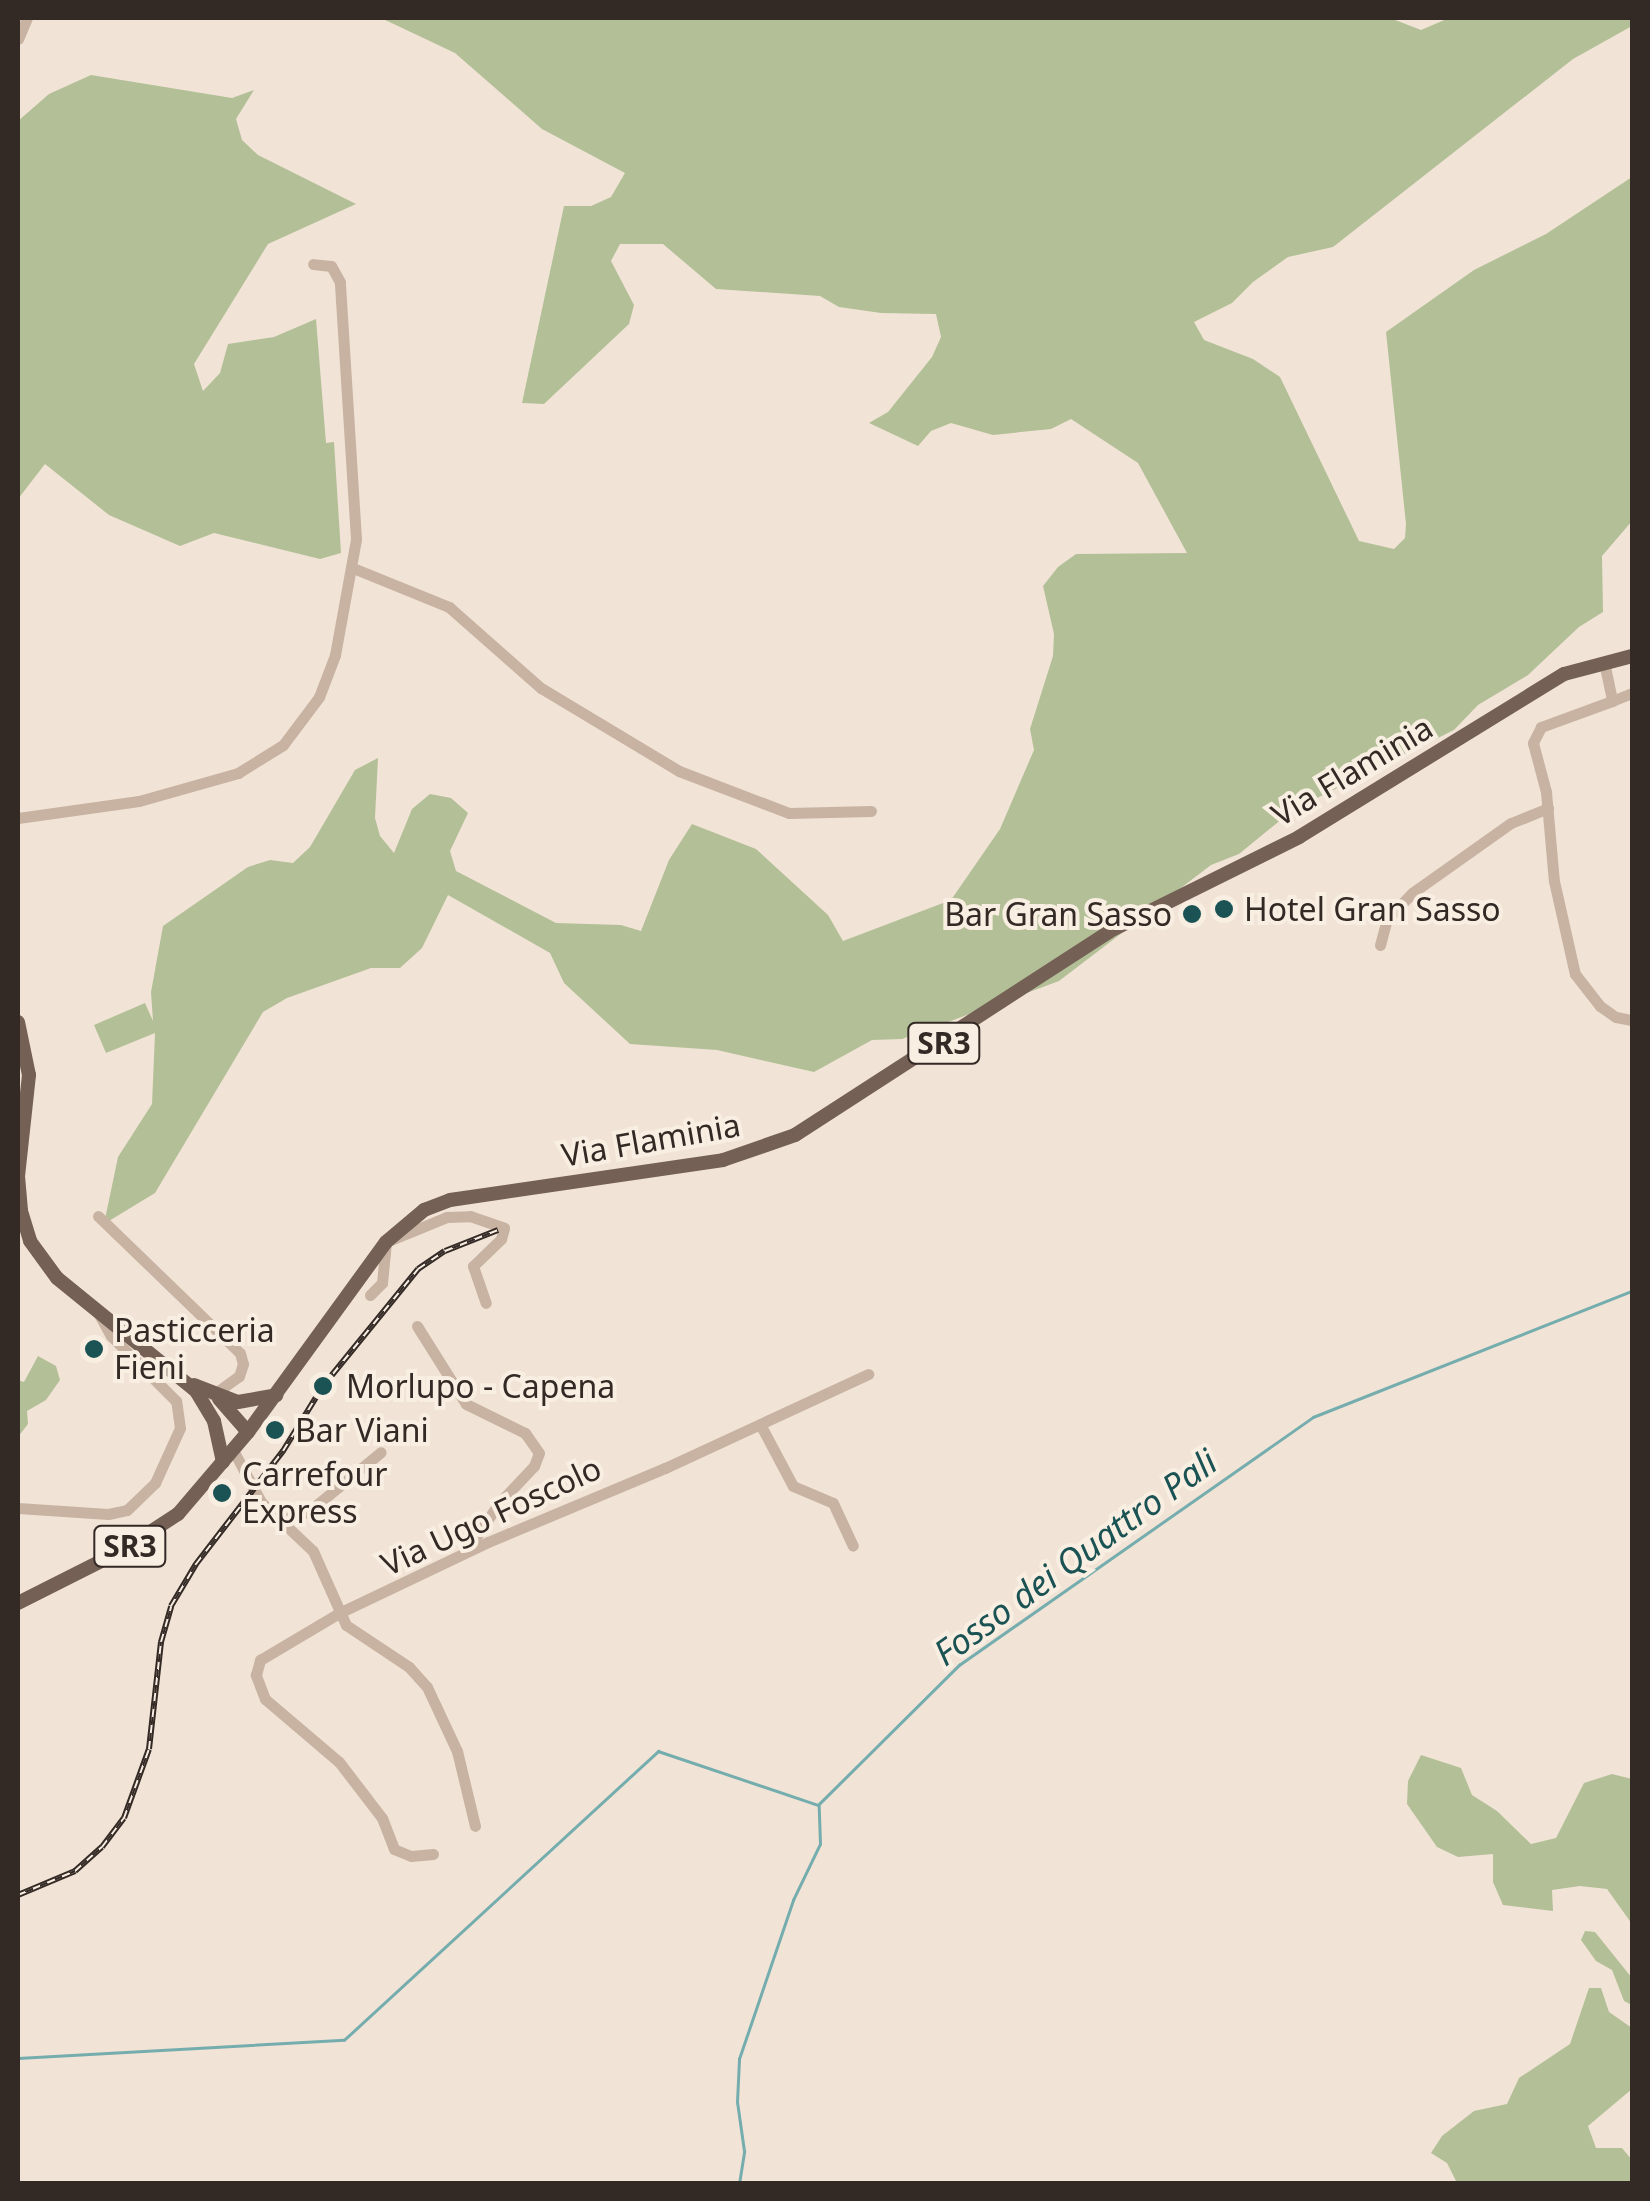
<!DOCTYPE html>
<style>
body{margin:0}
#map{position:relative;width:1650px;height:2201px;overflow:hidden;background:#f1e4d6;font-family:"Noto Sans",sans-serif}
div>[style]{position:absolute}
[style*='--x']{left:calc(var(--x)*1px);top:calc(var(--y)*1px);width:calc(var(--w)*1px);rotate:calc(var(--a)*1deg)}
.green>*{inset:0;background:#b3bf97}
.stream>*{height:2.5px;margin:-1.25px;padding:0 1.25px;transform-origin:1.25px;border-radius:1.25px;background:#75adae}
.minor>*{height:11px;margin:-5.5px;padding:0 5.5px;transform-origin:5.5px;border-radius:5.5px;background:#c8b3a3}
.major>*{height:14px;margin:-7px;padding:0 7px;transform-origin:7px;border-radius:7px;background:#756056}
.rail>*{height:6px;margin-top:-3px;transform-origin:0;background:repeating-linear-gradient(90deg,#f9eee2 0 8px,#332925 0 16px);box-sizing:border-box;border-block:2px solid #332925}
.dots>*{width:28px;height:28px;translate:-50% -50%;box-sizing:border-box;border:5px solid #f9eee2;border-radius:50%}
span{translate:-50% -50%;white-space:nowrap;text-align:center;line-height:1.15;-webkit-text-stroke:8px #f9eee2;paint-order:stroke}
.shield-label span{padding:2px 8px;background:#f9eee2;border:2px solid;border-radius:8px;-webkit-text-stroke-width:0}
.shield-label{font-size:30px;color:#332925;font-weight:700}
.street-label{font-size:32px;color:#332925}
.poi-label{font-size:32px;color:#332925}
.left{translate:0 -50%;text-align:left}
.right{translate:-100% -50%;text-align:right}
.water-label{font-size:35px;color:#1b5254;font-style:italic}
.frame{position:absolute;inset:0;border:20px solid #332925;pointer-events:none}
</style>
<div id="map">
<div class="green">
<i style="clip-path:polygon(381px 18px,1390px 18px,1421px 30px,1449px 18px,1632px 18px,1632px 26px,1573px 59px,1333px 247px,1288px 257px,1253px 282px,1232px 303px,1194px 322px,1204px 340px,1253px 359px,1280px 377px,1359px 541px,1394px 549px,1405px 538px,1406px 524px,1386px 332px,1474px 270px,1546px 234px,1632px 177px,1632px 521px,1602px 556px,1603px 612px,1579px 627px,1528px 675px,1478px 705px,1454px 730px,1293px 810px,1239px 854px,1211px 865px,1059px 981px,902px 1039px,872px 1040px,814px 1072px,717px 1050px,630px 1044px,564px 983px,550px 953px,448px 895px,422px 948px,400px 968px,371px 968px,287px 998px,263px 1012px,155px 1193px,104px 1224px,118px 1157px,152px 1104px,155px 1033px,106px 1053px,94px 1025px,145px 1003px,153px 1021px,151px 992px,163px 926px,248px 867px,270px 860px,293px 863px,310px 847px,355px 770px,378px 758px,375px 818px,380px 836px,394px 853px,412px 809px,430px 794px,451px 798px,468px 813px,450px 851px,456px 871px,556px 923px,621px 925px,641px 931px,669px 860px,692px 824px,756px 849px,828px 915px,843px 941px,951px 900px,1000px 829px,1034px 750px,1030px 729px,1053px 656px,1054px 634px,1043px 586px,1058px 567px,1076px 554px,1187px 553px,1138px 463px,1071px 419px,1051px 429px,993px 435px,951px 423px,931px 431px,918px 446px,869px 423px,888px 412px,932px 357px,941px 337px,936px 314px,881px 313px,839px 307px,820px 296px,716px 289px,663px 244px,620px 244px,611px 261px,634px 305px,629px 324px,544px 404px,522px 403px,564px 206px,591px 206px,611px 197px,625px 173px,542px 129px,455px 53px)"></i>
<i style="clip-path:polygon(91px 75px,232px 98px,254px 90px,236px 119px,242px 140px,258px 155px,356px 204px,268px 244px,194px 364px,203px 391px,220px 373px,228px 344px,274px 337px,316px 319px,326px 443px,334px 442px,341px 553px,320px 559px,214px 533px,180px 546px,109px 515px,45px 464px,18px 499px,18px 121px,49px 94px)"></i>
<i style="clip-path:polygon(38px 1356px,56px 1366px,60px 1380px,46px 1400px,27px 1411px,28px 1424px,18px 1437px,18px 1380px,24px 1382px)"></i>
<i style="clip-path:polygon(1421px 1755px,1461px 1768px,1472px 1795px,1497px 1811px,1531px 1844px,1556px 1838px,1584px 1783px,1612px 1774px,1632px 1779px,1632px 1924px,1607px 1889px,1580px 1886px,1552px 1890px,1553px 1911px,1503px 1905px,1493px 1882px,1493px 1854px,1458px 1857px,1437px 1847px,1407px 1804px,1408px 1781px)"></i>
<i style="clip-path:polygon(1585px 1931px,1595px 1932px,1632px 1978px,1632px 2005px,1624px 2001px,1612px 1970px,1596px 1961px,1581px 1940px)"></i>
<i style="clip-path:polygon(1589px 1988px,1601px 1988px,1609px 2012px,1632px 2028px,1632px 2089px,1588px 2126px,1596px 2148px,1622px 2148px,1632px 2160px,1632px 2183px,1457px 2183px,1447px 2163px,1431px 2153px,1442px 2136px,1474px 2111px,1507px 2104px,1519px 2078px,1570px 2044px)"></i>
</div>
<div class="stream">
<i style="--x:18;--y:2058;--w:326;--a:-3.2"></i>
<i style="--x:344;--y:2040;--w:427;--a:-42.6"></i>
<i style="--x:658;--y:1751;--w:169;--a:18.6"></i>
<i style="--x:818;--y:1805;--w:199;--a:-44.8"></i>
<i style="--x:959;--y:1665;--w:432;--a:-35"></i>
<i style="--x:1313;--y:1417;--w:343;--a:-21.6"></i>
<i style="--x:739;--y:2184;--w:33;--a:-81"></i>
<i style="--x:744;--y:2151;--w:49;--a:-98.1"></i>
<i style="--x:737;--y:2102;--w:43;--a:-87.3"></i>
<i style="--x:739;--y:2059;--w:168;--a:-71.2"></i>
<i style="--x:793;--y:1900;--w:62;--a:-64.3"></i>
<i style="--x:820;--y:1844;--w:38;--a:-92"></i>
</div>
<div class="minor">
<i style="--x:18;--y:39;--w:23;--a:-67"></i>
<i style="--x:353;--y:568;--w:104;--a:22.1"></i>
<i style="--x:449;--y:607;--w:123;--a:41.4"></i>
<i style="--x:541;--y:688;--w:161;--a:31"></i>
<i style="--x:679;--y:771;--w:118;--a:20.9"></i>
<i style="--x:789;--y:813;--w:82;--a:-1.4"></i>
<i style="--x:1604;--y:662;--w:40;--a:78"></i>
<i style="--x:1612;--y:701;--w:76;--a:159.9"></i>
<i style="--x:1541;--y:727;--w:18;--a:117"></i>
<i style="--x:1533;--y:743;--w:51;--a:75.1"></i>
<i style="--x:1546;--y:792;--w:89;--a:84.9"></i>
<i style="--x:1554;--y:881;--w:95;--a:77.3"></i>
<i style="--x:1575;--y:974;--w:41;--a:52"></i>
<i style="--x:1600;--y:1006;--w:19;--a:35"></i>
<i style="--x:1616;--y:1017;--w:16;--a:11"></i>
<i style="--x:1612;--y:701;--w:22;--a:-22"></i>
<i style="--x:18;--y:818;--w:122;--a:-8"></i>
<i style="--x:139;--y:801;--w:103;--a:-15.8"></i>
<i style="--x:238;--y:773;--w:53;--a:-31.9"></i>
<i style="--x:283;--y:745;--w:60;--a:-53.1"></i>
<i style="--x:319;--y:697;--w:45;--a:-69.1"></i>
<i style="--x:335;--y:655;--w:118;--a:-79.7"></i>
<i style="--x:356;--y:539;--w:257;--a:-93.6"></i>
<i style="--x:340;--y:282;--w:18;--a:-119"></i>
<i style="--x:331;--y:266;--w:18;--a:-174"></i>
<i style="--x:1380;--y:945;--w:27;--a:-75"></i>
<i style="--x:1387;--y:919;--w:36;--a:-46"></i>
<i style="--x:1412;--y:893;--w:121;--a:-35.3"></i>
<i style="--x:1511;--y:823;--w:40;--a:-22"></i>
<i style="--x:98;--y:1216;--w:197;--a:44"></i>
<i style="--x:240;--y:1353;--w:11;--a:75"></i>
<i style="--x:243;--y:1364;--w:13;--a:108"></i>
<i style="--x:239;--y:1376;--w:32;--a:144"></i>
<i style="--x:370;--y:1295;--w:17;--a:-45"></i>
<i style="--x:382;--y:1283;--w:41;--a:-84.4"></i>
<i style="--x:386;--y:1242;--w:66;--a:-22.3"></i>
<i style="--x:447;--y:1217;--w:23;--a:-2"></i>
<i style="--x:470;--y:1216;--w:36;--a:19"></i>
<i style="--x:504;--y:1228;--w:11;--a:105"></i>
<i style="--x:501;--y:1239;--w:39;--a:136"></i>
<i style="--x:473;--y:1266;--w:39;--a:71"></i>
<i style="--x:417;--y:1326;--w:92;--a:57.9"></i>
<i style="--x:466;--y:1404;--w:66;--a:26.2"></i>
<i style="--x:525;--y:1433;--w:24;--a:55"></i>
<i style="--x:539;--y:1453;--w:14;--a:111"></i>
<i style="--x:534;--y:1466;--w:51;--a:133.4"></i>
<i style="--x:499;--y:1503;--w:57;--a:124.2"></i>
<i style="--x:760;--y:1424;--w:70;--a:62"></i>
<i style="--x:793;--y:1486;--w:43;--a:23"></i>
<i style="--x:833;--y:1503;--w:47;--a:65.1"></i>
<i style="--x:233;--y:1450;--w:59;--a:61.7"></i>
<i style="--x:261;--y:1502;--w:71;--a:43.3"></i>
<i style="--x:313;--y:1551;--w:81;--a:66"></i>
<i style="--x:346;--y:1625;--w:76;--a:33.7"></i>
<i style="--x:409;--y:1667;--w:27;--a:48"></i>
<i style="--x:427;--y:1687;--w:71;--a:64.9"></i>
<i style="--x:457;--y:1751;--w:77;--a:76.5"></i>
<i style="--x:18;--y:1508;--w:90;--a:3.8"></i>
<i style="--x:108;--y:1514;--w:19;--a:-12"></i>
<i style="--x:127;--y:1510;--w:39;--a:-44"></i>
<i style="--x:155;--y:1483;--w:60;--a:-65.6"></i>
<i style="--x:180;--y:1428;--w:27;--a:-98"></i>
<i style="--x:176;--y:1401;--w:92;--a:-135"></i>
<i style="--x:111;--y:1336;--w:25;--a:-119"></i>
<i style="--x:280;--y:1520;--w:29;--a:-16"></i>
<i style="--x:308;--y:1512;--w:94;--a:-39.4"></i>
<i style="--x:433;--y:1854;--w:22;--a:175"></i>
<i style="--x:411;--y:1856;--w:18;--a:-158"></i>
<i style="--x:394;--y:1849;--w:33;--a:-111"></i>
<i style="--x:382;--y:1818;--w:71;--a:-127.5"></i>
<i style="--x:339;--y:1762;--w:97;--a:-139.6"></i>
<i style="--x:265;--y:1699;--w:26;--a:-111"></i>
<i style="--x:256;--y:1675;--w:16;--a:-75"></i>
<i style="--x:260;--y:1660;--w:92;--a:-30.7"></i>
<i style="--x:339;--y:1613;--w:165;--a:-25.5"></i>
<i style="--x:488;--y:1542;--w:192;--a:-22.7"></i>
<i style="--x:665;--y:1468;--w:224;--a:-24.8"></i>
</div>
<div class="major">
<i style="--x:18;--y:1022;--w:54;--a:78.3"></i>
<i style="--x:29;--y:1075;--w:102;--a:96.2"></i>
<i style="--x:18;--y:1176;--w:35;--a:85"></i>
<i style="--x:21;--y:1211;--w:31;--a:73"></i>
<i style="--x:30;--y:1241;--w:46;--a:53.9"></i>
<i style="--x:57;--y:1278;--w:179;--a:39.1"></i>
<i style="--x:196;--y:1391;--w:35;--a:59"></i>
<i style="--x:214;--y:1421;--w:42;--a:77.6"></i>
<i style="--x:194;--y:1385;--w:47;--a:21.1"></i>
<i style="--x:238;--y:1402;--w:39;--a:-10"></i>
<i style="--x:219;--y:1399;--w:44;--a:48.7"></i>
<i style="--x:18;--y:1603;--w:115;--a:-26.8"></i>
<i style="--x:121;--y:1551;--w:68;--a:-33"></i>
<i style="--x:178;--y:1514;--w:108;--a:-49.5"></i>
<i style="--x:248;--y:1432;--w:235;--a:-54"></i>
<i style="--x:386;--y:1242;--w:50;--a:-40.1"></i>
<i style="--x:424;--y:1210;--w:28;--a:-21"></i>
<i style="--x:450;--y:1200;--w:276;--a:-8.3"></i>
<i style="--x:723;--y:1160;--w:76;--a:-19.1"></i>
<i style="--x:795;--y:1135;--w:375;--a:-32.9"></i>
<i style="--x:1110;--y:931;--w:211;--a:-26.4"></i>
<i style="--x:1299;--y:837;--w:311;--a:-31.6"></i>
<i style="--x:1564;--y:674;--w:70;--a:-14.8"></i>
</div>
<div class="rail">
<i style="--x:18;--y:1895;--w:62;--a:-22.8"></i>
<i style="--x:75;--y:1871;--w:36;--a:-42"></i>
<i style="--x:102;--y:1847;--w:36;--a:-53"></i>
<i style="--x:124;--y:1818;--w:73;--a:-70.1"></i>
<i style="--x:149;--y:1749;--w:108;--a:-83.6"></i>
<i style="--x:161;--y:1642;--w:37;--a:-74"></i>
<i style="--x:171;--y:1606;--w:49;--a:-59.2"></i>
<i style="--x:196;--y:1564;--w:143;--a:-52.4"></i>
<i style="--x:283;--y:1451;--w:76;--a:-58.4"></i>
<i style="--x:323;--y:1386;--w:151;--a:-50.9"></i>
<i style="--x:418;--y:1269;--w:32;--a:-34"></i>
<i style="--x:445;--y:1251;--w:57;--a:-21.6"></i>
</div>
<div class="dots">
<i style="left:1224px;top:909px;background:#1b5254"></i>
<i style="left:1192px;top:914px;background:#1b5254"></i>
<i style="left:94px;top:1349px;background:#1b5254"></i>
<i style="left:323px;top:1386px;background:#1b5254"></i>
<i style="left:275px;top:1430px;background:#1b5254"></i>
<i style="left:222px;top:1493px;background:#1b5254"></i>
</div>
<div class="shield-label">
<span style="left:944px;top:1043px">SR3</span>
<span style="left:130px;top:1546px">SR3</span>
</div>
<div class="street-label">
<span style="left:1352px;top:771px;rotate:-31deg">Via Flaminia</span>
<span style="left:651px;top:1140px;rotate:-10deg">Via Flaminia</span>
<span style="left:491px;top:1516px;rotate:-25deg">Via Ugo Foscolo</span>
</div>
<div class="poi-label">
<span class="left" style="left:1244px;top:909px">Hotel Gran Sasso</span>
<span class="right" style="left:1172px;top:914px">Bar Gran Sasso</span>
<span class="left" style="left:114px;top:1349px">Pasticceria<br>Fieni</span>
<span class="left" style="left:346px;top:1386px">Morlupo - Capena</span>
<span class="left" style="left:295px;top:1430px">Bar Viani</span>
<span class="left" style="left:242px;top:1493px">Carrefour<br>Express</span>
</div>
<div class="water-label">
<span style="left:1075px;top:1557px;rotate:-36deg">Fosso dei Quattro Pali</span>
</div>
<div class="frame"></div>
</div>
